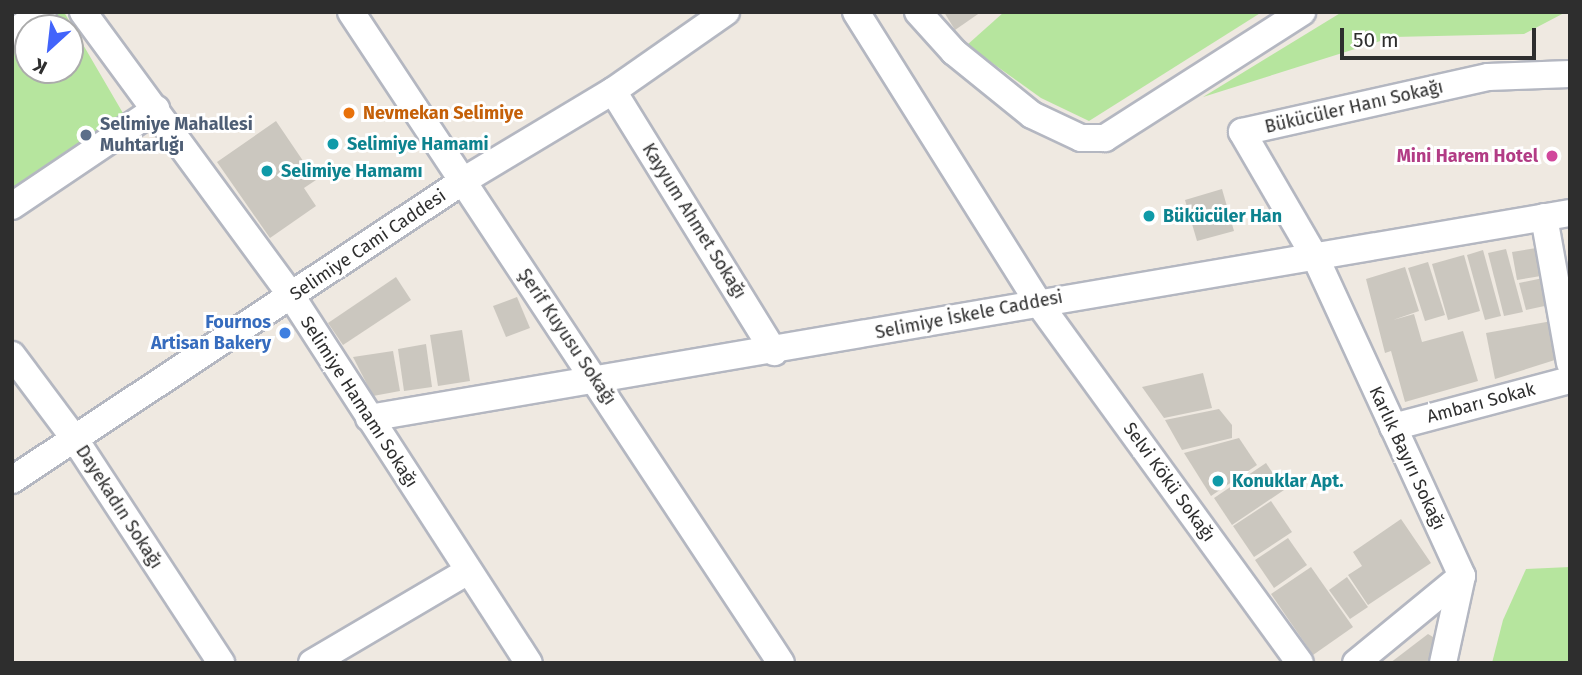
<!DOCTYPE html>
<meta charset="utf-8">
<style>
body{margin:0}
#map{position:relative;width:1582px;height:675px;overflow:hidden;background:#efe9e1;font-family:"Fira Sans",sans-serif}
div>[style]{position:absolute}
[style*='--x']{left:calc(var(--x)*1px);top:calc(var(--y)*1px);width:calc(var(--w)*1px);rotate:calc(var(--a)*1deg)}
.green>*{inset:0;background:#b6e59e}
.building>*{inset:0;background:#cbc7bf}
.roads{filter:drop-shadow(2px 0 #b4b7c1) drop-shadow(-2px 0 #b4b7c1) drop-shadow(0 2px #b4b7c1) drop-shadow(0 -2px #b4b7c1)}
.minor>*{height:26px;margin:-13px;padding:0 13px;transform-origin:13px;border-radius:13px;background:#fff}
.dots>*{width:19px;height:19px;translate:-50% -50%;box-sizing:border-box;border:4px solid #fff;border-radius:50%}
span{translate:-50% -50%;white-space:nowrap;text-align:center;line-height:1.15;-webkit-text-stroke:6px #fff;paint-order:stroke}
.street-label{font-size:18px;color:#2e2e2e}
.food-label{font-size:18px;color:#c56008;font-weight:700}
.left{translate:0 -50%;text-align:left}
.service-label{font-size:18px;color:#4e5e75;font-weight:700}
.culture-label{font-size:18px;color:#0d838f;font-weight:700}
.hotel-label{font-size:18px;color:#b23c85;font-weight:700}
.right{translate:-100% -50%;text-align:right}
.shop-label{font-size:18px;color:#366cbe;font-weight:700}
.frame{position:absolute;inset:0;border:14px solid #2e2e2e;pointer-events:none}
.north{position:absolute;left:14px;top:14px;width:70px;height:70px;box-sizing:border-box;background:#fff;border:2px solid #ababab;border-radius:50%;rotate:207deg;font-size:19px;font-weight:700;line-height:28px;text-align:center;color:#2e2e2e}
.north::after{content:'';display:block;margin:auto;width:24px;height:32px;background:#4264fb;clip-path:polygon(50% 0,100% 100%,50% 72%,0 100%)}
.scale{position:absolute;left:1340px;top:28px;width:196px;height:32px;box-sizing:border-box;border:4px solid #2e2e2e;border-top:0;padding-left:9px;font-size:21px;line-height:24px;white-space:nowrap;color:#2e2e2e;-webkit-text-stroke:5px #fff;paint-order:stroke}
</style>
<div id="map">
<div class="green">
<i style="clip-path:polygon(evenodd,12px 12px,64px 12px,127px 120px,12px 195px,12px 12px,28px 28px,70px 28px,70px 70px,28px 70px,28px 28px)"></i>
<i style="clip-path:polygon(1004px 12px,1262px 12px,1089px 121px,1041px 98px,967px 45px)"></i>
<i style="clip-path:polygon(1342px 12px,1566px 12px,1524px 34px,1393px 37px,1203px 97px)"></i>
<i style="clip-path:polygon(1570px 567px,1570px 663px,1492px 663px,1503px 620px,1526px 569px)"></i>
</div>
<div class="building">
<i style="clip-path:polygon(944px 12px,981px 12px,955px 30px)"></i>
<i style="clip-path:polygon(276px 121px,316px 180px,304px 188px,316px 206px,270px 238px,217px 162px)"></i>
<i style="clip-path:polygon(1222px 189px,1234px 231px,1197px 241px,1185px 200px)"></i>
<i style="clip-path:polygon(1542px 247px,1547px 275px,1517px 280px,1512px 252px)"></i>
<i style="clip-path:polygon(1506px 249px,1523px 312px,1504px 316px,1488px 253px)"></i>
<i style="clip-path:polygon(1483px 250px,1501px 316px,1485px 320px,1467px 255px)"></i>
<i style="clip-path:polygon(1464px 255px,1480px 311px,1448px 320px,1432px 264px)"></i>
<i style="clip-path:polygon(1428px 262px,1445px 315px,1425px 321px,1408px 268px)"></i>
<i style="clip-path:polygon(1405px 267px,1419px 311px,1393px 320px,1414px 314px,1422px 342px,1463px 331px,1478px 381px,1405px 402px,1391px 351px,1385px 353px,1366px 279px)"></i>
<i style="clip-path:polygon(396px 277px,411px 300px,343px 345px,328px 323px)"></i>
<i style="clip-path:polygon(1548px 277px,1554px 304px,1526px 310px,1519px 283px)"></i>
<i style="clip-path:polygon(517px 297px,530px 328px,506px 337px,493px 306px)"></i>
<i style="clip-path:polygon(1552px 321px,1558px 359px,1495px 379px,1486px 333px)"></i>
<i style="clip-path:polygon(462px 330px,470px 381px,438px 386px,430px 335px)"></i>
<i style="clip-path:polygon(426px 344px,432px 387px,404px 391px,398px 349px)"></i>
<i style="clip-path:polygon(393px 351px,400px 391px,373px 396px,353px 357px)"></i>
<i style="clip-path:polygon(1203px 373px,1212px 408px,1164px 418px,1142px 387px)"></i>
<i style="clip-path:polygon(1219px 409px,1232px 425px,1232px 438px,1182px 450px,1165px 420px)"></i>
<i style="clip-path:polygon(1239px 438px,1257px 465px,1211px 496px,1184px 453px)"></i>
<i style="clip-path:polygon(1266px 463px,1284px 490px,1232px 525px,1214px 498px)"></i>
<i style="clip-path:polygon(1271px 501px,1292px 532px,1254px 557px,1233px 526px)"></i>
<i style="clip-path:polygon(1401px 519px,1431px 563px,1368px 605px,1348px 575px,1362px 566px,1353px 552px)"></i>
<i style="clip-path:polygon(1288px 538px,1307px 565px,1274px 588px,1255px 560px)"></i>
<i style="clip-path:polygon(1311px 567px,1353px 627px,1313px 655px,1271px 594px)"></i>
<i style="clip-path:polygon(1347px 577px,1368px 607px,1350px 619px,1329px 590px)"></i>
<i style="clip-path:polygon(1428px 634px,1438px 640px,1433px 663px,1390px 663px)"></i>
</div>
<div class="roads">
<div class="minor">
<i style="--x:83;--y:12;--w:353;--a:53.7"></i>
<i style="--x:292;--y:297;--w:436;--a:57.1"></i>
<i style="--x:351;--y:12;--w:780;--a:56.55"></i>
<i style="--x:856;--y:12;--w:341;--a:57.9"></i>
<i style="--x:1037;--y:301;--w:447;--a:54"></i>
<i style="--x:918;--y:12;--w:54;--a:48"></i>
<i style="--x:954;--y:52;--w:100;--a:38.9"></i>
<i style="--x:1032;--y:115;--w:54;--a:25.1"></i>
<i style="--x:1081;--y:138;--w:24;--a:0"></i>
<i style="--x:1105;--y:138;--w:234;--a:-32.6"></i>
<i style="--x:12;--y:33;--w:37;--a:-34"></i>
<i style="--x:613;--y:91;--w:307;--a:58.3"></i>
<i style="--x:12;--y:206;--w:174;--a:-34"></i>
<i style="--x:1544;--y:217;--w:148;--a:79.9"></i>
<i style="--x:12;--y:355;--w:104;--a:53.2"></i>
<i style="--x:74;--y:438;--w:269;--a:56.8"></i>
<i style="--x:369;--y:418;--w:1218;--a:-9.69"></i>
<i style="--x:1393;--y:427;--w:183;--a:-14.9"></i>
<i style="--x:12;--y:480;--w:541;--a:-33.54"></i>
<i style="--x:463;--y:181;--w:175;--a:-31"></i>
<i style="--x:613;--y:91;--w:138;--a:-35"></i>
<i style="--x:312;--y:663;--w:181;--a:-30.5"></i>
<i style="--x:1356;--y:663;--w:137;--a:-39.4"></i>
<i style="--x:1443;--y:663;--w:89;--a:-77.7"></i>
<i style="--x:1462;--y:576;--w:349;--a:-114.7"></i>
<i style="--x:1316;--y:259;--w:147;--a:-120.2"></i>
<i style="--x:1242;--y:132;--w:252;--a:-12.6"></i>
<i style="--x:1488;--y:77;--w:82;--a:-2.1"></i>
</div>
</div>
<div class="dots">
<i style="left:349px;top:113px;background:#e8710a"></i>
<i style="left:86px;top:135px;background:#5c6f8a"></i>
<i style="left:333px;top:144px;background:#0f9aa8"></i>
<i style="left:1552px;top:156px;background:#d1479c"></i>
<i style="left:267px;top:171px;background:#0f9aa8"></i>
<i style="left:1149px;top:216px;background:#0f9aa8"></i>
<i style="left:285px;top:333px;background:#3f7fe0"></i>
<i style="left:1218px;top:481px;background:#0f9aa8"></i>
</div>
<div class="street-label">
<span style="left:1354px;top:107px;rotate:-13deg">Bükücüler Hanı Sokağı</span>
<span style="left:694px;top:221px;rotate:58deg">Kayyum Ahmet Sokağı</span>
<span style="left:368px;top:245px;rotate:-34deg">Selimiye Cami Caddesi</span>
<span style="left:969px;top:315px;rotate:-11deg">Selimiye İskele Caddesi</span>
<span style="left:567px;top:337px;rotate:56deg">Şerif Kuyusu Sokağı</span>
<span style="left:359px;top:402px;rotate:57deg">Selimiye Hamamı Sokağı</span>
<span style="left:1481px;top:403px;rotate:-15deg">Ambarı Sokak</span>
<span style="left:1407px;top:458px;rotate:65deg">Karlık Bayırı Sokağı</span>
<span style="left:1169px;top:482px;rotate:54deg">Selvi Kökü Sokağı</span>
<span style="left:119px;top:507px;rotate:57deg">Dayekadın Sokağı</span>
</div>
<div class="food-label">
<span class="left" style="left:363px;top:113px">Nevmekan Selimiye</span>
</div>
<div class="service-label">
<span class="left" style="left:100px;top:135px">Selimiye Mahallesi<br>Muhtarlığı</span>
</div>
<div class="culture-label">
<span class="left" style="left:347px;top:144px">Selimiye Hamami</span>
<span class="left" style="left:281px;top:171px">Selimiye Hamamı</span>
<span class="left" style="left:1163px;top:216px">Bükücüler Han</span>
<span class="left" style="left:1232px;top:481px">Konuklar Apt.</span>
</div>
<div class="hotel-label">
<span class="right" style="left:1538px;top:156px">Mini Harem Hotel</span>
</div>
<div class="shop-label">
<span class="right" style="left:271px;top:333px">Fournos<br>Artisan Bakery</span>
</div>
<div class="frame"></div>
<div class="north">K</div>
<div class="scale">50 m</div>
</div>
